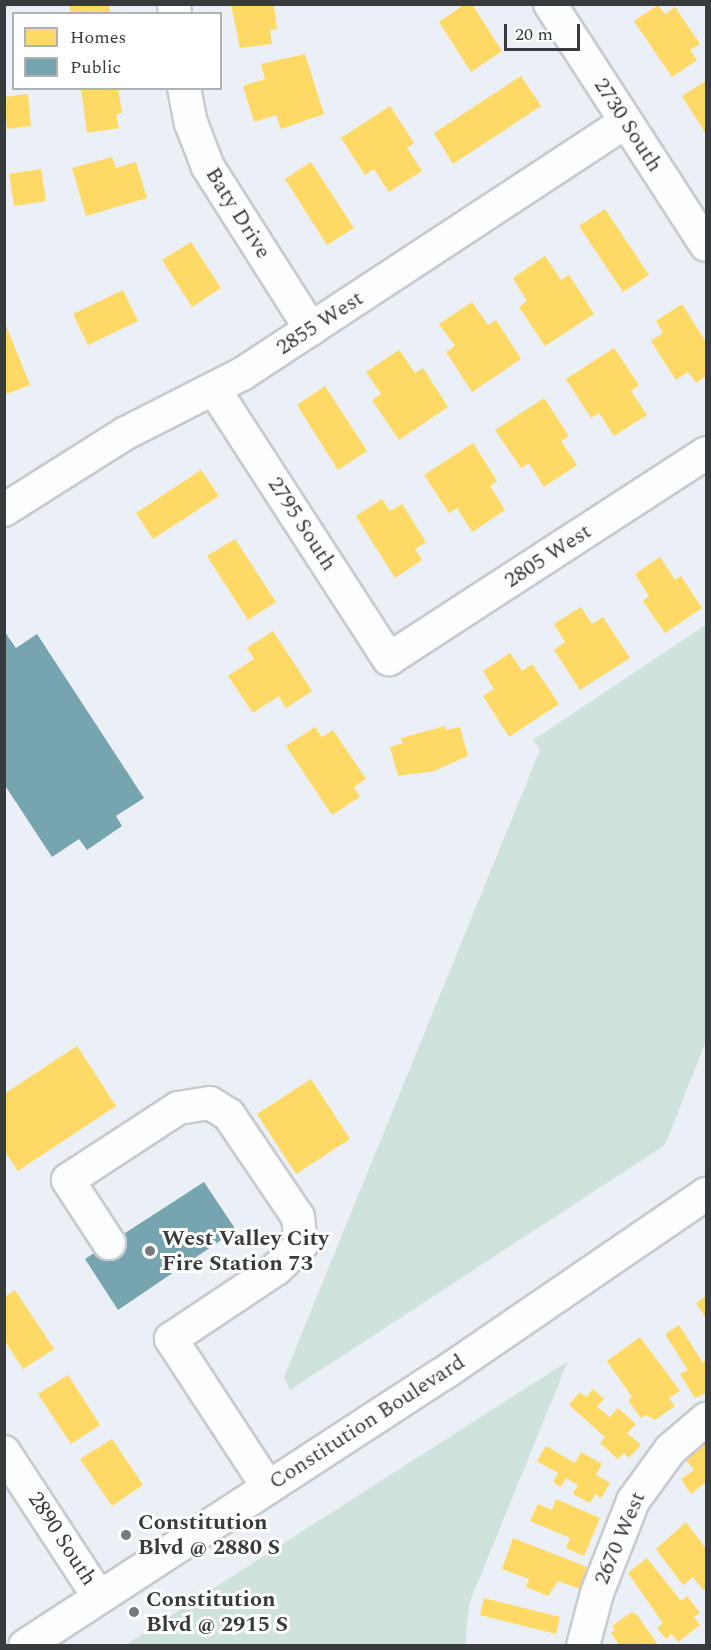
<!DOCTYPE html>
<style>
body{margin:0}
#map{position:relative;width:711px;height:1650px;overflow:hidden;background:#eaf0f5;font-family:Spectral,serif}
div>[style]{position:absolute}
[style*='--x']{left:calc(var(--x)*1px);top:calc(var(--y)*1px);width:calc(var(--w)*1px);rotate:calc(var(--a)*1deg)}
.green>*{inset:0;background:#d0e2dc}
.homes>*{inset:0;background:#ffd966}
.public>*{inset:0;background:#76a5af}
.roads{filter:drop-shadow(2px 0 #c7cbcf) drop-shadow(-2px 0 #c7cbcf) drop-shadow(0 2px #c7cbcf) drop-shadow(0 -2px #c7cbcf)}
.minor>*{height:32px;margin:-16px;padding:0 16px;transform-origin:16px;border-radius:16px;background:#fcfdfe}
.dots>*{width:16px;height:16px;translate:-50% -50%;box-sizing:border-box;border:3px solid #fff;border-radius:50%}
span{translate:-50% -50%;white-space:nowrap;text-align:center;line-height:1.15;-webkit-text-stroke:6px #fff;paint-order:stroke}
.street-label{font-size:22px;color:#373b3e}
.poi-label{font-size:22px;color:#373b3e;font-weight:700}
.left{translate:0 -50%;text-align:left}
.frame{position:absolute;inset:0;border:6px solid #373b3e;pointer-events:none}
.legend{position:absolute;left:12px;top:12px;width:210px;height:78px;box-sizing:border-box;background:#fff;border:2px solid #afb1b2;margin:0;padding:8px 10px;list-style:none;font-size:18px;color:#373b3e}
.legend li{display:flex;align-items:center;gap:12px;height:30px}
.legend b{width:30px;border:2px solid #afb1b2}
.scale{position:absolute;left:504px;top:24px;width:76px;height:27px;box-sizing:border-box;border:3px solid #373b3e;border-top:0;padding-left:8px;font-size:18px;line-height:21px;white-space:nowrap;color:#373b3e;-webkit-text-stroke:4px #fff;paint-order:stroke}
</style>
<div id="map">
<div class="green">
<i style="clip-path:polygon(706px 625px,706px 1041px,665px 1145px,290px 1390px,284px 1377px,540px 750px,533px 740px)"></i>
<i style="clip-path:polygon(568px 1361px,469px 1604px,465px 1645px,125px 1645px)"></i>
</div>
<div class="homes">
<i style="clip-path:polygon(69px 4px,109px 4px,110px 14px,71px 14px)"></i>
<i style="clip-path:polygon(465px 4px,472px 4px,502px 51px,471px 72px,439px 22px)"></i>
<i style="clip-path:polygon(231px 5px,274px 5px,277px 29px,270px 30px,272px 44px,240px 48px)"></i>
<i style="clip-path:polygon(658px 5px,665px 14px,675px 7px,700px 44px,690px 50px,697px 60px,672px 77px,634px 21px)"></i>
<i style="clip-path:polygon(305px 54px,324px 114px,281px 129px,276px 115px,254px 122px,243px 86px,265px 79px,261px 64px)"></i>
<i style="clip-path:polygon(521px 76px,541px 106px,453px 164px,434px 133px)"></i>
<i style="clip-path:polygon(706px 81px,706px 134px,682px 96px)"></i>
<i style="clip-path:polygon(81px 88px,118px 88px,122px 113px,116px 114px,119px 128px,87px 133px)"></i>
<i style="clip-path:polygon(28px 94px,31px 126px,7px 129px,4px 97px)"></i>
<i style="clip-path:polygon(390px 106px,414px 143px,407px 148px,422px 171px,389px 192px,374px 169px,365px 175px,341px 138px)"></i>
<i style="clip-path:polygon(112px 157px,116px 168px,136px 162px,147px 198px,86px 216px,72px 168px)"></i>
<i style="clip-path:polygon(311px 162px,354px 228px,327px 245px,285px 179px)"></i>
<i style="clip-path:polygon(41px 169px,46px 201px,14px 206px,9px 174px)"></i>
<i style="clip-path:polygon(605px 209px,649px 275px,623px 292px,579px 226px)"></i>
<i style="clip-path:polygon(191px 242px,221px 288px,192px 307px,162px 260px)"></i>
<i style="clip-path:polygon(545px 256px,561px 280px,569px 275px,594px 314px,545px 346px,519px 307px,527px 301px,513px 278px)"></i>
<i style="clip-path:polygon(123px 290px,138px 321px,88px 345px,73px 314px)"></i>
<i style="clip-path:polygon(472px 302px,488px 325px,496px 320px,521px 359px,472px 392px,446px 352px,455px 346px,439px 324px)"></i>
<i style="clip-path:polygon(682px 304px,706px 342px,706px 376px,696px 383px,688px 372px,676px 380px,651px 341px,663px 333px,656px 321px)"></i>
<i style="clip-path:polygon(4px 321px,30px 385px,4px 395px)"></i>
<i style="clip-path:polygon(614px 348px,639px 385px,631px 391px,647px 415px,614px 436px,599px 413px,591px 418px,566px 379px)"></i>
<i style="clip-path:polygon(399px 350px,415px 373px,423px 368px,448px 407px,399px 440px,372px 400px,381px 394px,366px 372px)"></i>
<i style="clip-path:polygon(325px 386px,367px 451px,338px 470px,297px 405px)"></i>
<i style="clip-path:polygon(544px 398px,569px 436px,561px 441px,577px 465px,544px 487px,529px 463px,521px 468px,495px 430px)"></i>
<i style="clip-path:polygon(473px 443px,497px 481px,490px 486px,505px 510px,472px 532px,457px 508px,449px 513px,424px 475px)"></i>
<i style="clip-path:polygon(201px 470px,219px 496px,153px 539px,136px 513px)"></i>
<i style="clip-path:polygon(382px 499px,390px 511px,402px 504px,426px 542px,415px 549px,422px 560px,395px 578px,356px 516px)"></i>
<i style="clip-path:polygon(235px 539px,276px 602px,248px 620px,207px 556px)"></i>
<i style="clip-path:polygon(660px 557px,675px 580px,681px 576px,702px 608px,665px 633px,643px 601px,649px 596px,635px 574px)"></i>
<i style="clip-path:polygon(581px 607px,592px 624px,603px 617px,630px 658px,580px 690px,554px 650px,565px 642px,554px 624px)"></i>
<i style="clip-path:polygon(273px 631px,312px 691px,286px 708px,279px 696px,253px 713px,228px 676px,254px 659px,247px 648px)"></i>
<i style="clip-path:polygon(510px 653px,522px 671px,532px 664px,559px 704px,509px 737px,483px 696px,494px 689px,483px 671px)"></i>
<i style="clip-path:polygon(445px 726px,446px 730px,460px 727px,468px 756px,434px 771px,398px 776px,390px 747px,403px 743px,401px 738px)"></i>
<i style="clip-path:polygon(315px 727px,322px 737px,333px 730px,366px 779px,354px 787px,360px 797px,332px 815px,286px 746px)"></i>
<i style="clip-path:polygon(77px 1046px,116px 1106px,18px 1171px,4px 1150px,4px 1094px)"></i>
<i style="clip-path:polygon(311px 1079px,350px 1139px,296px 1174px,257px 1114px)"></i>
<i style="clip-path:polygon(15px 1290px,54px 1349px,23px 1369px,5px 1341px,5px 1297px)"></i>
<i style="clip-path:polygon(706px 1296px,706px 1318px,696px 1303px)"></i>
<i style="clip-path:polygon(679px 1325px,703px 1363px,706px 1360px,706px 1393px,695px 1398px,680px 1374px,688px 1370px,665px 1334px)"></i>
<i style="clip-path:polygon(640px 1337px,680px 1391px,669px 1398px,675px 1406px,655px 1420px,646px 1415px,641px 1418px,628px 1400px,632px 1397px,607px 1361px)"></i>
<i style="clip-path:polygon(68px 1375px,100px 1425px,71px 1444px,38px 1394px)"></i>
<i style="clip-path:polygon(593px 1389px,604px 1399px,597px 1407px,610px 1417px,618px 1408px,636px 1424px,627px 1433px,641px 1445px,629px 1458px,624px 1453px,618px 1459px,600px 1443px,605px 1437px,569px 1405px,580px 1392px,586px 1397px)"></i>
<i style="clip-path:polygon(112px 1439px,143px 1485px,112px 1506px,80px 1459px)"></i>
<i style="clip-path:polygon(706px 1443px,706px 1482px,691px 1494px,681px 1479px,694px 1470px,685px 1459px)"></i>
<i style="clip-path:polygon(546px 1446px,575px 1463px,581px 1452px,602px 1464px,596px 1475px,610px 1483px,601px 1498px,595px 1494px,590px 1503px,573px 1494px,578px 1485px,566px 1478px,561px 1487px,553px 1482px,558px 1473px,537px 1461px)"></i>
<i style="clip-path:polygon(556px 1499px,600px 1518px,584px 1556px,566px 1548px,570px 1538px,530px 1521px,538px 1504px,552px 1510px)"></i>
<i style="clip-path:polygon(686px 1522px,706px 1549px,706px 1588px,703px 1590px,693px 1577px,683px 1585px,656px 1549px)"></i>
<i style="clip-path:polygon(513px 1538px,587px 1567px,580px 1589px,558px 1581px,548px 1596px,526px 1587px,529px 1579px,502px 1569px)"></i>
<i style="clip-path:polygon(647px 1558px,681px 1601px,687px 1596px,700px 1613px,694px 1617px,700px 1625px,678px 1642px,672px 1634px,666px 1639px,657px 1628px,663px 1623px,628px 1573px)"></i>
<i style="clip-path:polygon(484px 1598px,560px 1617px,556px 1634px,480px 1615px)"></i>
<i style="clip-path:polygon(632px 1612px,637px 1615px,659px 1646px,620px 1646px,611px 1633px,615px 1630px,612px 1626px)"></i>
</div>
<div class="public">
<i style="clip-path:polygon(4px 631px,16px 648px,37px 634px,144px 798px,116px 816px,122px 826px,87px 850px,79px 839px,52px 857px,4px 784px)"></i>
<i style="clip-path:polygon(204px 1182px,236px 1230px,118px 1310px,85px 1259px)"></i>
</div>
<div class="roads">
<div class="minor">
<i style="--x:174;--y:4;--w:10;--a:84"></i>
<i style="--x:550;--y:4;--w:287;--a:57.1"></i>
<i style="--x:184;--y:88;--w:36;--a:79"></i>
<i style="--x:191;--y:123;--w:47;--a:68.9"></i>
<i style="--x:208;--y:167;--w:192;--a:57.6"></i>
<i style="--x:214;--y:389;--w:322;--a:57.1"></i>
<i style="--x:389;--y:659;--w:378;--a:-33"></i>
<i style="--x:4;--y:510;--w:144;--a:-32.3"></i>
<i style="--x:126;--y:433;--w:130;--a:-27"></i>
<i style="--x:242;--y:374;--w:459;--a:-33.3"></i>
<i style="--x:109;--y:1243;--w:75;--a:-123.1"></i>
<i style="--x:68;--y:1180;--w:131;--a:-33.2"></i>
<i style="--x:178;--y:1108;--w:32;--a:-9"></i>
<i style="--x:210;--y:1103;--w:22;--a:32"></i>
<i style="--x:229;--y:1115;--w:123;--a:55.9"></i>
<i style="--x:298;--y:1217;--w:28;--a:84"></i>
<i style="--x:301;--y:1245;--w:35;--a:136"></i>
<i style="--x:276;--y:1269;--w:126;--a:146.3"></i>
<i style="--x:171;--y:1339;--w:177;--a:56.8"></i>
<i style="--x:4;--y:1452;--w:173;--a:56.8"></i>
<i style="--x:25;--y:1646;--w:499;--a:-33.1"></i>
<i style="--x:443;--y:1374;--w:319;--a:-34.4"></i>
<i style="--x:583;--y:1646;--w:55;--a:-75.2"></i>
<i style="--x:597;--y:1593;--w:99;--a:-68.6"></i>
<i style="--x:633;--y:1501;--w:63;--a:-54"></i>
<i style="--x:670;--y:1450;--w:48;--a:-40.7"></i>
</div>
</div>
<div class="dots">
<i style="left:150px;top:1251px;background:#767a7e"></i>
<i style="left:126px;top:1535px;background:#767a7e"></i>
<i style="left:134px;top:1612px;background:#767a7e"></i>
</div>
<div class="street-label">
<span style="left:628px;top:125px;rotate:57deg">2730 South</span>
<span style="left:238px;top:213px;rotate:58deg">Baty Drive</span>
<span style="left:320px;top:323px;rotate:-33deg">2855 West</span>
<span style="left:302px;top:524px;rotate:57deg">2795 South</span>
<span style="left:548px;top:556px;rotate:-33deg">2805 West</span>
<span style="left:367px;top:1422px;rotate:-33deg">Constitution Boulevard</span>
<span style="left:620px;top:1538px;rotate:-67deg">2670 West</span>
<span style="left:62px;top:1539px;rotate:57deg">2890 South</span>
</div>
<div class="poi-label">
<span class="left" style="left:162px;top:1251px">West Valley City<br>Fire Station 73</span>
<span class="left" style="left:138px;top:1535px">Constitution<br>Blvd @ 2880 S</span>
<span class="left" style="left:146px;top:1612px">Constitution<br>Blvd @ 2915 S</span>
</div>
<div class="frame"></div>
<ul class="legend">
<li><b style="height:16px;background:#ffd966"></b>Homes</li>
<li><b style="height:16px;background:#76a5af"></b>Public</li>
</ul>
<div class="scale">20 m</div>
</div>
